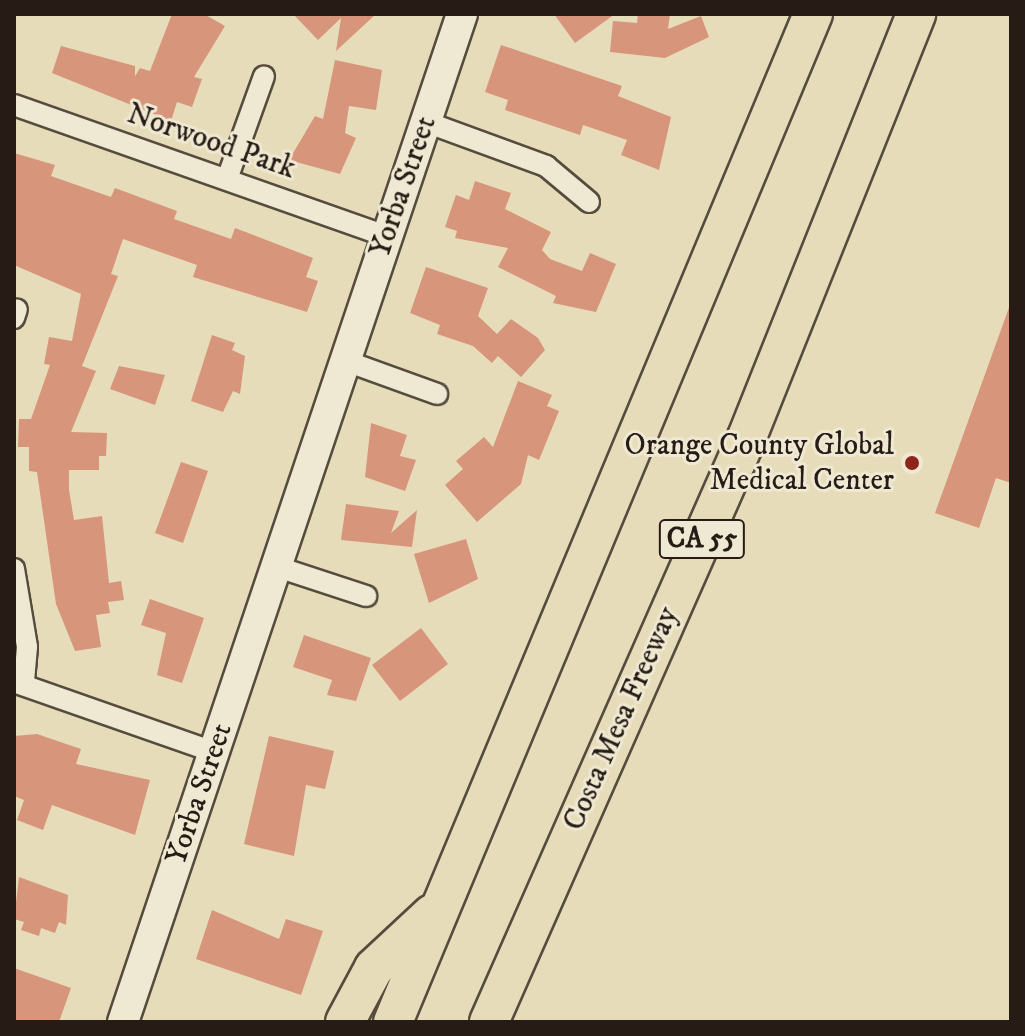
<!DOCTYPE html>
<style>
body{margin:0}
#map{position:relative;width:1025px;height:1036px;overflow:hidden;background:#e7dcb9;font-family:"IM FELL DW Pica",serif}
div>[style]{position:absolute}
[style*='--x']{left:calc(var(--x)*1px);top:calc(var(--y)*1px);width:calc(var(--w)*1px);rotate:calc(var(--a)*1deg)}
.building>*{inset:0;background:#d7957b}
.roads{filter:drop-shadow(2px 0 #564c3e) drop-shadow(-2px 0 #564c3e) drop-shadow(0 2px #564c3e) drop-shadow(0 -2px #564c3e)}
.street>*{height:20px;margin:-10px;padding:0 10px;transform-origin:10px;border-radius:10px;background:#efe8d2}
.secondary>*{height:30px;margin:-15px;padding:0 15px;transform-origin:15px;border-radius:15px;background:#efe8d2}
.highway>*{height:38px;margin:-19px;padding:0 19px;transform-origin:19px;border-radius:19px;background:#e7dcb9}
.dots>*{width:22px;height:22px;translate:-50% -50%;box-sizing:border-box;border:4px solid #efe8d2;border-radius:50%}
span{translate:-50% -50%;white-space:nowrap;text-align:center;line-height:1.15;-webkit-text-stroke:6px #efe8d2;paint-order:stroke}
.shield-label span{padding:2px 6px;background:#efe8d2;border:2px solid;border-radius:6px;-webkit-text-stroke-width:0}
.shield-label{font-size:28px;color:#261c15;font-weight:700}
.street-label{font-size:30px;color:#261c15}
.poi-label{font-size:30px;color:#261c15}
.right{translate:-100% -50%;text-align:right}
.frame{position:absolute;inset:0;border:16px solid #261c15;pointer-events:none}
</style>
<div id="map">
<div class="building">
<i style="clip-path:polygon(172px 14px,204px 14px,225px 26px,194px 77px,202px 79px,192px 107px,177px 102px,171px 121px,52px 73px,61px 46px,135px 66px,135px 76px,140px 68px,150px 71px)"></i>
<i style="clip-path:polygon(293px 14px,376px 14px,336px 51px,341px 18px,318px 40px)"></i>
<i style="clip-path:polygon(554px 14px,615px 14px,575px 43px)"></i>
<i style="clip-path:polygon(638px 14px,670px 14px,668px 29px,701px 16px,709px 37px,665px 58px,610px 52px,613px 21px,637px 23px)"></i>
<i style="clip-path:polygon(501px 45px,622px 86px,618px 96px,671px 117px,659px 170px,621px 155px,627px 140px,583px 125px,580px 135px,505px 110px,508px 100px,485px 92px)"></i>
<i style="clip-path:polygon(335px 60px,382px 70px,376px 110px,349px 106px,345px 133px,356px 138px,340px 174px,289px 160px,315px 116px,323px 119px)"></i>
<i style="clip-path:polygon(14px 153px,55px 165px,51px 176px,111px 197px,115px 188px,177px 211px,174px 219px,231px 239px,235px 228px,313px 258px,306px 277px,318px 281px,307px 312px,193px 277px,197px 265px,123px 239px,111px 274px,118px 276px,82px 366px,96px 371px,71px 432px,107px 433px,106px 456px,99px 456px,99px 470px,69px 470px,69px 490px,74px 520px,102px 516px,109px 583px,121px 581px,124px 600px,108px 602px,110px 613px,96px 615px,101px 647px,75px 651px,56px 604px,37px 472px,29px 471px,29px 447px,18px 447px,19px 419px,31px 419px,50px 365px,44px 364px,49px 337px,72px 341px,81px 294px,14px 265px)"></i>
<i style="clip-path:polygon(475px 181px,511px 193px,505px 209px,551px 232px,542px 250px,550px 259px,582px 271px,590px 253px,616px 264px,596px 312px,553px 303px,556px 296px,498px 267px,508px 248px,455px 238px,457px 231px,445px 227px,456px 195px,469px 200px)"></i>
<i style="clip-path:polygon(426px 267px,488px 288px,478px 316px,497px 334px,511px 319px,538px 338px,545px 350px,521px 377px,498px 356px,492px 363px,473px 346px,437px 334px,440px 325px,410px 313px)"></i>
<i style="clip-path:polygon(1011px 302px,1011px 483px,996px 478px,979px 528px,935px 513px)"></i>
<i style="clip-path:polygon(212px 335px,235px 343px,232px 350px,245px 356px,240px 394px,233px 391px,223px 412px,191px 401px)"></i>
<i style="clip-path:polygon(119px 366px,165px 375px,155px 405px,110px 389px)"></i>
<i style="clip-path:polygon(518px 381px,552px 395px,547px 406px,559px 411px,539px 460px,528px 455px,521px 484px,477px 522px,445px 485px,463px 469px,456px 461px,484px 437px,493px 447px)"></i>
<i style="clip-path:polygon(371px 423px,407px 435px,400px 456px,416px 460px,405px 491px,365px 477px)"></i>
<i style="clip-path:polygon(181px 462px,208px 471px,183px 543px,155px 533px)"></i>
<i style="clip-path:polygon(346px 504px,399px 511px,391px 533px,417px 510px,412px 547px,341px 540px)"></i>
<i style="clip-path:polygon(466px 539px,478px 579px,429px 603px,414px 554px)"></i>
<i style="clip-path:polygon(150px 599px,204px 618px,182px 683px,157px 675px,166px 633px,141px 625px)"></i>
<i style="clip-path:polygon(421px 628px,448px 664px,400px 701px,372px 665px)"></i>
<i style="clip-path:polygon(304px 635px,371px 658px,356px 701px,327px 695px,332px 680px,293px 667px)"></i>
<i style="clip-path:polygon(37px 734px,81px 749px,76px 764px,150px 780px,135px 835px,52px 805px,43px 830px,17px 820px,24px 800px,14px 796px,14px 736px)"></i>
<i style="clip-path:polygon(269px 736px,334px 751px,325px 789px,306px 785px,294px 856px,244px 844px)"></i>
<i style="clip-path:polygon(19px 877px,68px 895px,66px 925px,59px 922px,55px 933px,41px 928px,39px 936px,21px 930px,24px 922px,14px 919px)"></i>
<i style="clip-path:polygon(212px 910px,279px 939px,286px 919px,323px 931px,301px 995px,196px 959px)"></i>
<i style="clip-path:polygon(14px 968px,71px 988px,59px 1022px,14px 1022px)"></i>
</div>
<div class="roads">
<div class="street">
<i style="--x:14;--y:105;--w:395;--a:19.4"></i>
<i style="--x:426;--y:122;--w:128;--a:20.1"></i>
<i style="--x:546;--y:166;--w:56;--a:39.9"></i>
<i style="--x:227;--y:179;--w:109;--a:-70.2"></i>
<i style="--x:14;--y:318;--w:9;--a:-72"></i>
<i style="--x:346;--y:361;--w:97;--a:19.9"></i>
<i style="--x:278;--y:567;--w:93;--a:18.2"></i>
<i style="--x:14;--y:569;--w:79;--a:80.5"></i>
<i style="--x:27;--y:647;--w:38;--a:95"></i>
<i style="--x:14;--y:682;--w:212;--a:19.3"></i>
</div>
<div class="secondary">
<i style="--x:123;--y:1022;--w:1063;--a:-71.41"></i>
</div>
<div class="highway">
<i style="--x:345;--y:1022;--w:61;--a:-61.8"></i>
<i style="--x:374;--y:968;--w:79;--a:-43"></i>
<i style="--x:393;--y:1022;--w:1092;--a:-67.38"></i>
<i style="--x:489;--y:1022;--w:639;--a:-66.2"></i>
<i style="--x:747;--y:437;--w:456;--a:-68.2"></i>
</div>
</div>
<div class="dots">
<i style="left:912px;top:463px;background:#8f2418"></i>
</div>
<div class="shield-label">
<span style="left:702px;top:539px">CA 55</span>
</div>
<div class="street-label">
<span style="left:211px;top:142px;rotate:19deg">Norwood Park</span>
<span style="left:404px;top:187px;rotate:-71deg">Yorba Street</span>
<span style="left:622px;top:719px;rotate:-66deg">Costa Mesa Freeway</span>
<span style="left:200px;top:794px;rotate:-71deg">Yorba Street</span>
</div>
<div class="poi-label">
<span class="right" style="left:894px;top:463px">Orange County Global<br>Medical Center</span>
</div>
<div class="frame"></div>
</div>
